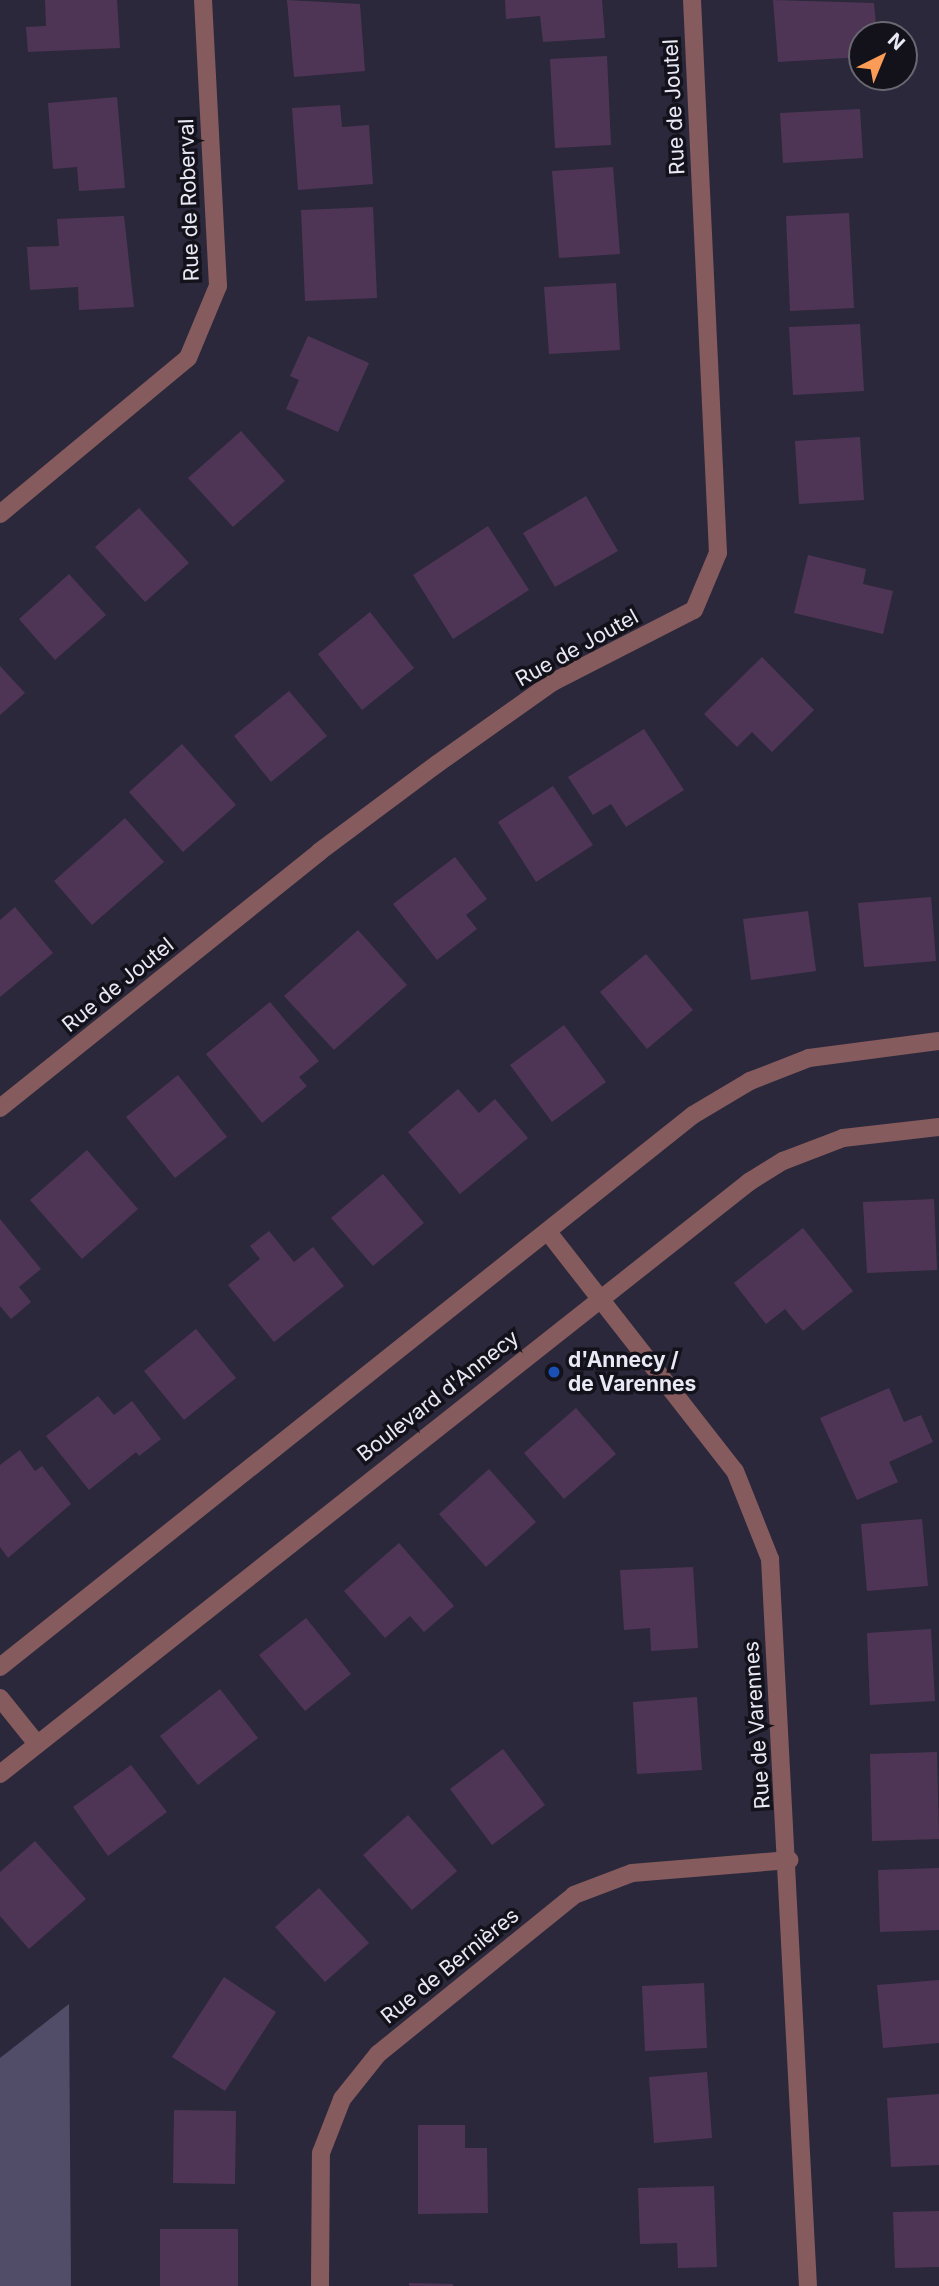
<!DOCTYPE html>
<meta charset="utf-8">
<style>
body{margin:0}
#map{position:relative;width:939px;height:2286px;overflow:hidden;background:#2b283b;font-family:Inter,sans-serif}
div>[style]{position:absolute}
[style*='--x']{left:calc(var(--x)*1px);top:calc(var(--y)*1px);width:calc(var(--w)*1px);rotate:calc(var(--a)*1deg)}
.green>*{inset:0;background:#514d69}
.building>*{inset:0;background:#4f3555}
.street>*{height:18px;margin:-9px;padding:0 9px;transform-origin:9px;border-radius:9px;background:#855b5d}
.dots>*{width:19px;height:19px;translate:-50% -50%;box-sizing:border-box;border:4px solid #13121a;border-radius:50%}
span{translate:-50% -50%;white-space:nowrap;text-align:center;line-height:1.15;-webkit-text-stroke:7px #13121a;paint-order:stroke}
.street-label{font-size:21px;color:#e9e8f5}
.poi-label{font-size:21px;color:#e9e8f5;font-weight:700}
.left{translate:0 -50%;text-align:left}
.north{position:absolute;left:848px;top:21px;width:70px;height:70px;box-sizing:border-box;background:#13121a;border:2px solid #696872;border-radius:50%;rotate:43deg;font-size:19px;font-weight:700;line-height:28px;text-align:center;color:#e9e8f5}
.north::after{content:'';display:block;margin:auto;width:24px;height:32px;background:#fd9c56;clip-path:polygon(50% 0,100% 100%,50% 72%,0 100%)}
</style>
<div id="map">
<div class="green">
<i style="clip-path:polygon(69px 2004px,71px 2286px,0 2286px,0 2058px)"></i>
</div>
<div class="building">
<i style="clip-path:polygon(45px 0,117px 0,120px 48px,28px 52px,26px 27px,46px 26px)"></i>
<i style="clip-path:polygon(287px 0,360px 4px,365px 71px,294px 77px)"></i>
<i style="clip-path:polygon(505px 0,602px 0,605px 38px,543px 42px,540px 16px,506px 19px)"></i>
<i style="clip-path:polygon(773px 0,874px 3px,877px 35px,862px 35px,862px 57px,778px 62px)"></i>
<i style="clip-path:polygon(607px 56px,611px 145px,555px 148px,550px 59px)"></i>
<i style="clip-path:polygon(117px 97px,125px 188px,79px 191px,77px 167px,53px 169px,48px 103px)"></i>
<i style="clip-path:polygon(340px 105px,342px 127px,369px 125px,373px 184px,298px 190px,292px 108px)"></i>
<i style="clip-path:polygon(860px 109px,863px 158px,783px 163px,780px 113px)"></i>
<i style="clip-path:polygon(613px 167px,620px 254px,559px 258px,552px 171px)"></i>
<i style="clip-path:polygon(373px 207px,377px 298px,305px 301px,301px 210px)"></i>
<i style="clip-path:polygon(849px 213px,854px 308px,790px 311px,786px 216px)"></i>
<i style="clip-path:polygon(124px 216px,134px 307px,79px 310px,78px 287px,30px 290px,27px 247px,59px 246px,57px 219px)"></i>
<i style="clip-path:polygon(616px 283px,620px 350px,549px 354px,544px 287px)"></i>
<i style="clip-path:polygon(860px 324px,864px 391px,793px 395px,789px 327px)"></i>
<i style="clip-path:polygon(308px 336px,369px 363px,338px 432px,286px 409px,299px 380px,290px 376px)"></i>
<i style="clip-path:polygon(241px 431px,285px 481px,233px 527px,188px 478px)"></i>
<i style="clip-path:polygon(860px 437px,864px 500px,799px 504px,795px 441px)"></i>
<i style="clip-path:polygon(586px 496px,618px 551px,555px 587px,523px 533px)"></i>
<i style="clip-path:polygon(139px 508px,189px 563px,145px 602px,95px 547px)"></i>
<i style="clip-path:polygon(488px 526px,529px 590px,453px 639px,413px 575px)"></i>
<i style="clip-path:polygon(808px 555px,866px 569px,863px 584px,893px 591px,883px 634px,794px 613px)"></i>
<i style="clip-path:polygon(69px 574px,106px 615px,55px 660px,19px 619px)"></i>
<i style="clip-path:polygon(370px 612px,414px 668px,362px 710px,318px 654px)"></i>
<i style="clip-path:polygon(762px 657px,814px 710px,772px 752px,752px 732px,737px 747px,704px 714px)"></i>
<i style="clip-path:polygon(0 666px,25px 693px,0 715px)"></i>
<i style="clip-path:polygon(289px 691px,327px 736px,271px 782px,234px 736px)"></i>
<i style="clip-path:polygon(644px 729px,684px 790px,626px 827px,611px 804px,593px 815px,568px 777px)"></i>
<i style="clip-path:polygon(182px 744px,236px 805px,183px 852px,129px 792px)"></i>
<i style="clip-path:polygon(553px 786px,593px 845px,536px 882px,498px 822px)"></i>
<i style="clip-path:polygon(125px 818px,164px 862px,92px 925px,54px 881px)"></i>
<i style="clip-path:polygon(455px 857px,487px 899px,466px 915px,477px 929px,437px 960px,393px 904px)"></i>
<i style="clip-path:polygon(931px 897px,936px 961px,864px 967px,858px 903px)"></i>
<i style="clip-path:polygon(15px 907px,53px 953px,0 997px,0 920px)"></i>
<i style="clip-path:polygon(808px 911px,816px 971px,751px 980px,743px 919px)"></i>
<i style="clip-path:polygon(358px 930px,407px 985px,334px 1050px,284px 996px)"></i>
<i style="clip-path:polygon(646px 954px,693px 1010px,647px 1049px,600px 992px)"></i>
<i style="clip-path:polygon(270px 1002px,319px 1061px,299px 1077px,307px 1086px,262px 1123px,206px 1054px)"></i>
<i style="clip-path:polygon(564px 1025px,606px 1082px,552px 1122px,510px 1065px)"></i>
<i style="clip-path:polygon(178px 1075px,227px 1137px,175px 1178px,126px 1117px)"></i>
<i style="clip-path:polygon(458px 1089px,479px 1113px,495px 1099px,528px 1138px,460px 1194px,408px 1132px)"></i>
<i style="clip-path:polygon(87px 1150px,138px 1209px,82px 1259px,30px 1200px)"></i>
<i style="clip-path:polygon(383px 1174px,424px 1223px,373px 1266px,331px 1218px)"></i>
<i style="clip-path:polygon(934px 1199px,937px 1270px,867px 1273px,863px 1202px)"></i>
<i style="clip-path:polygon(0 1219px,41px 1269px,19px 1287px,31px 1302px,11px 1319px,0 1306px)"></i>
<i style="clip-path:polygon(803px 1228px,853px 1291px,803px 1331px,785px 1309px,766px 1324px,734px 1283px)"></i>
<i style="clip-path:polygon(269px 1231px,294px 1262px,313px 1247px,344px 1286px,274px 1342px,228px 1285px,260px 1259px,250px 1246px)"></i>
<i style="clip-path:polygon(196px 1329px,236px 1378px,184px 1420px,144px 1371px)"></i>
<i style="clip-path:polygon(889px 1388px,904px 1422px,921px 1415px,933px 1442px,889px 1462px,898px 1482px,857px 1500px,820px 1418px)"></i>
<i style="clip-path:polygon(98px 1396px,114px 1415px,132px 1401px,161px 1439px,139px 1456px,136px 1452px,89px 1490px,46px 1436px)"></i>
<i style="clip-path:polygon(576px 1408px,616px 1454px,564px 1499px,524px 1453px)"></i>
<i style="clip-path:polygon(20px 1450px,35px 1471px,42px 1466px,71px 1504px,8px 1558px,0 1547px,0 1465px)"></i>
<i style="clip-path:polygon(489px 1469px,536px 1522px,486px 1567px,439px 1514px)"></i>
<i style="clip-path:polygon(922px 1519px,928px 1586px,867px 1591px,861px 1524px)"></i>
<i style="clip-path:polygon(399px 1543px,454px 1606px,424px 1632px,410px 1616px,385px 1638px,344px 1591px)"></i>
<i style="clip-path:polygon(693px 1567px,698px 1648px,651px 1651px,650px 1628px,624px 1630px,620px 1570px)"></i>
<i style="clip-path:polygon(306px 1618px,351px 1674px,305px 1711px,259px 1655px)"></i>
<i style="clip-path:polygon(931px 1629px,935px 1701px,870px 1705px,867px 1633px)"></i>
<i style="clip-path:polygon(220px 1689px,258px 1738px,198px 1785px,160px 1736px)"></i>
<i style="clip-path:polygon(697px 1697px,702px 1770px,637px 1774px,633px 1702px)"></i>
<i style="clip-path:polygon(503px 1749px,545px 1805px,492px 1845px,450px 1789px)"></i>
<i style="clip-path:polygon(937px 1752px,939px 1839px,872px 1841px,870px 1754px)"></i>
<i style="clip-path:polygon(131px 1765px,167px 1812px,108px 1856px,73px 1807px)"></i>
<i style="clip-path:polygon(408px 1815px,457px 1871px,412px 1910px,363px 1855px)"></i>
<i style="clip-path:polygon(35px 1841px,86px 1899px,29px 1949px,0 1916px,0 1872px)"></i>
<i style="clip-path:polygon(939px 1868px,939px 1930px,880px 1932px,878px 1870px)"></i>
<i style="clip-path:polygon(319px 1888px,369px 1943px,325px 1982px,275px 1927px)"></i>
<i style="clip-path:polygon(224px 1977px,276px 2012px,225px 2091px,172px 2057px)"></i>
<i style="clip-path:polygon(939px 1980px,939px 2043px,883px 2048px,877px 1985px)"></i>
<i style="clip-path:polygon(704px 1983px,707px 2048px,645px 2051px,642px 1986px)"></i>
<i style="clip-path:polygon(707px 2072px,712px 2138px,654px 2143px,649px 2077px)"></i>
<i style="clip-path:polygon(939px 2094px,939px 2165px,891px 2167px,887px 2098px)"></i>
<i style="clip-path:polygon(174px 2110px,236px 2111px,235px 2184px,173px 2183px)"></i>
<i style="clip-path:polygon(418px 2125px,465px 2125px,465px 2148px,487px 2148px,488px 2213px,418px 2214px)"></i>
<i style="clip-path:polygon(714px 2186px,717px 2267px,678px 2268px,677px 2243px,640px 2244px,638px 2188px)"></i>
<i style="clip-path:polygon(939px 2211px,939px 2267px,895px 2268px,893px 2212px)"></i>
<i style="clip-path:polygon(160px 2229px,238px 2229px,238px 2286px,160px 2286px)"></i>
<i style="clip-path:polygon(409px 2283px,453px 2284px,453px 2286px,409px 2286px)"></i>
</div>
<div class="street">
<i style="--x:0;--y:514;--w:244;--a:-39.7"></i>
<i style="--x:188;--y:358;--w:78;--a:-67.4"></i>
<i style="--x:218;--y:286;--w:286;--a:-93"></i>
<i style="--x:0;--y:1108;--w:409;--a:-38.7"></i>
<i style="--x:319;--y:852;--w:147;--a:-36.7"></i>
<i style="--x:437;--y:764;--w:142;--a:-35.3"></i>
<i style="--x:553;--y:682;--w:158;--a:-27.1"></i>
<i style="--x:694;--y:610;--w:62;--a:-67.2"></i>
<i style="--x:718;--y:553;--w:554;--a:-92.69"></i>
<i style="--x:548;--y:1232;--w:303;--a:52"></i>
<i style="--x:735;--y:1471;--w:95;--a:68.3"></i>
<i style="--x:770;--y:1559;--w:728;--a:87.01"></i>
<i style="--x:0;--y:1667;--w:886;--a:-38.54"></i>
<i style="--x:693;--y:1115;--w:66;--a:-30.8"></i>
<i style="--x:750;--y:1081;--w:63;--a:-21.3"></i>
<i style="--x:809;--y:1058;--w:131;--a:-7.5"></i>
<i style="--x:0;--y:1698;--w:59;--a:51.2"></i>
<i style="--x:0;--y:1774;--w:955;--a:-38.32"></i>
<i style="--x:749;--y:1182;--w:40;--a:-32"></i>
<i style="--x:783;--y:1161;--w:64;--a:-21"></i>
<i style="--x:843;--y:1138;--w:97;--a:-6.5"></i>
<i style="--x:320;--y:2286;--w:133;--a:-89.6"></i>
<i style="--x:321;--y:2153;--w:58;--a:-68.7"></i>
<i style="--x:342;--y:2099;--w:58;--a:-51.3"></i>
<i style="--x:378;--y:2054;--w:252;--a:-39"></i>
<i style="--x:574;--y:1895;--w:62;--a:-20.8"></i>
<i style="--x:632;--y:1873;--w:158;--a:-4.7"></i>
</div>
<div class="dots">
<i style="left:554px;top:1372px;background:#1a4fb4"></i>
</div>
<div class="street-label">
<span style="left:674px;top:107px;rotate:-93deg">Rue de Joutel</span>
<span style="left:189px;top:200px;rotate:-92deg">Rue de Roberval</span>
<span style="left:577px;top:648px;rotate:-29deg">Rue de Joutel</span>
<span style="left:118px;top:985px;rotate:-39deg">Rue de Joutel</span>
<span style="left:438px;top:1396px;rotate:-38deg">Boulevard d'Annecy</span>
<span style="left:757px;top:1725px;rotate:-94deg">Rue de Varennes</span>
<span style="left:450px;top:1966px;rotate:-39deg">Rue de Bernières</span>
</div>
<div class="poi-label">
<span class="left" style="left:568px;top:1372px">d'Annecy /<br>de Varennes</span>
</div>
<div class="north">N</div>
</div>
